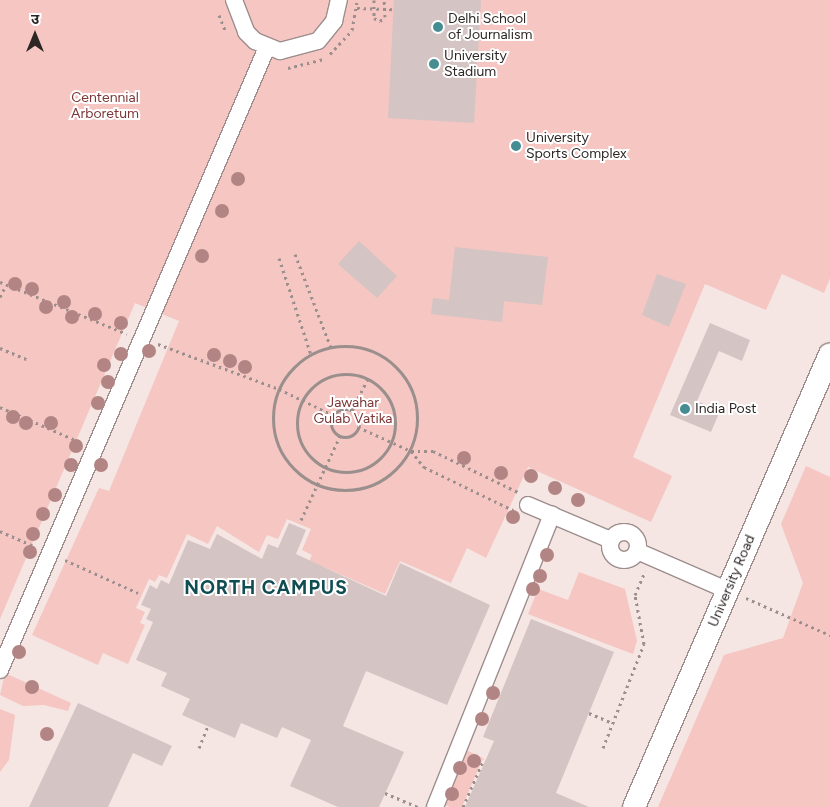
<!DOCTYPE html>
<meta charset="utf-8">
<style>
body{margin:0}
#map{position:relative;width:830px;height:807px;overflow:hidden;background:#f5e5e3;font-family:Figtree,"Noto Sans Devanagari",sans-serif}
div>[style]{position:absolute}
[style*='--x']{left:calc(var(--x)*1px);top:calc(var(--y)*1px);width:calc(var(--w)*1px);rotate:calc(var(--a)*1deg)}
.green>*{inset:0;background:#f5c6c2}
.building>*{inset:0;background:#d4c4c3}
.path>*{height:3px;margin-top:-1.5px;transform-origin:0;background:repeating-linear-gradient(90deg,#9a8f8d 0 2.5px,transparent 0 6.5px)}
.path>.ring{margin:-1.5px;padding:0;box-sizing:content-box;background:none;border:3px solid #9a8f8d;border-radius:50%}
.roads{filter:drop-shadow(1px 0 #9d8e8d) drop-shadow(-1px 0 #9d8e8d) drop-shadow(0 1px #9d8e8d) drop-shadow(0 -1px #9d8e8d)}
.street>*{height:16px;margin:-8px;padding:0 8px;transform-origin:8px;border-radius:8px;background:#fff}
.street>.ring{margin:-8px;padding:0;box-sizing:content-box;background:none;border:16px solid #fff;border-radius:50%}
.secondary>*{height:22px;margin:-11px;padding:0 11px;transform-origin:11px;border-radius:11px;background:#fff}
.trees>*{width:14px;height:14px;margin:-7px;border-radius:50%;background:#b28584}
.dots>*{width:14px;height:14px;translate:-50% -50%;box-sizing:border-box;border:2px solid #fff;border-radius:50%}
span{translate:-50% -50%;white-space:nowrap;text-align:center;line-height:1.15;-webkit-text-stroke:4px #fff;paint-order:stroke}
.poi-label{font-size:14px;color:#2c2625}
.left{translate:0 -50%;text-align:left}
.park-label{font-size:14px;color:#7c3736}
.street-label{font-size:14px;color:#2c2625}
.district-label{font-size:19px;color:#0f4d53;font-weight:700;letter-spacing:1px}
.north{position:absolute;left:10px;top:10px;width:50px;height:50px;-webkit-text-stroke:4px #fff;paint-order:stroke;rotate:0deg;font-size:14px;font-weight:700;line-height:20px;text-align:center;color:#2c2625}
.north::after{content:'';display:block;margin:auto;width:18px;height:22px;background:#2c2625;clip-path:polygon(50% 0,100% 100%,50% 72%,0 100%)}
</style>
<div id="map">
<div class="green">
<i style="clip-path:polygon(0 0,830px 0,830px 278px,824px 293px,782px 274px,766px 310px,705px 284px,633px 457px,672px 476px,651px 522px,528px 467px,486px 558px,467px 548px,451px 583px,400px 561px,385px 594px,324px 567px,304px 573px,312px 555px,302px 550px,311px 529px,287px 519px,278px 539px,267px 535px,259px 552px,217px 526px,208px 544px,187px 534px,167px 578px,159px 575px,155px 582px,149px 579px,136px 608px,145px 612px,140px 623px,145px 625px,128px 664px,103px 653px,98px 665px,32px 635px,99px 488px,109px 491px,179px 321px,135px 303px,0 619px)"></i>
<i style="clip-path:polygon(806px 466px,830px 477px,830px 807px,658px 807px,724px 655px,783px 638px,803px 583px,781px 524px)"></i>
<i style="clip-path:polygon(579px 572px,625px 589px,637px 641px,633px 654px,528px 614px,538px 589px,568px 600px)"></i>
<i style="clip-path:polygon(5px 673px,71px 703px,68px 711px,44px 705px,23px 706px,0 695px)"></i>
<i style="clip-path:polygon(0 709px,15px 715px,9px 760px,0 772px)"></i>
<i style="clip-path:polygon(466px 750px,483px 758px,462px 807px,450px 807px,443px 804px)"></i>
</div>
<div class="building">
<i style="clip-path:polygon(394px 0,481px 0,474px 123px,388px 118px)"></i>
<i style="clip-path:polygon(359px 241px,397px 276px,377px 298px,338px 264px)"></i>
<i style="clip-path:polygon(455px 247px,548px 257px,542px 305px,504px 301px,502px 322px,431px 314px,433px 298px,449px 300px)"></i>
<i style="clip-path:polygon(657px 274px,686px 284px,669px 327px,642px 315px)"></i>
<i style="clip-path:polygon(710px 323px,750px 340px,742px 361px,719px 351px,697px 401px,720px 411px,711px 432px,670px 415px)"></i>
<i style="clip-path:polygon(289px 523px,306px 530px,296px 554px,386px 596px,400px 563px,490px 605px,447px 705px,366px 671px,343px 726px,404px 752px,379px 807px,338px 807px,290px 786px,311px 740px,282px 727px,277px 738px,241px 723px,235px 738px,182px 715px,190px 699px,161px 686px,167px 673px,136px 660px,153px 622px,146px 619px,151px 609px,141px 605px,150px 585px,157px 589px,161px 580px,169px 584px,188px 540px,210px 549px,217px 534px,262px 559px,268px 544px,278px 548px)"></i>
<i style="clip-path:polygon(531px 619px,614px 652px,556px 793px,589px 807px,465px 807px,494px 741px,483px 737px)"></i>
<i style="clip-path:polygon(78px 703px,172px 746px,162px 766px,133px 753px,108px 807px,29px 807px)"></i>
</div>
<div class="path">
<i style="--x:374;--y:0;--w:18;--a:90"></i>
<i style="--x:374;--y:18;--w:7;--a:27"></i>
<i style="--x:380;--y:21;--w:6;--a:-39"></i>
<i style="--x:385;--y:17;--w:17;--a:-93"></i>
<i style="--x:357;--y:8;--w:37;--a:2"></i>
<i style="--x:219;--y:15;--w:18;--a:68"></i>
<i style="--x:330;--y:54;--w:33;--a:-47"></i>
<i style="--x:352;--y:30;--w:28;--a:-80"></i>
<i style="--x:288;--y:68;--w:36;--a:-14"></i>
<i style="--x:295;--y:254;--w:101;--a:69"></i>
<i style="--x:279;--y:258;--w:102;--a:71.7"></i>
<i style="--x:0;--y:282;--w:137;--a:22.3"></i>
<i style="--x:0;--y:297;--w:13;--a:-63"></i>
<i style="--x:158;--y:344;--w:129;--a:20.4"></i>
<i style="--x:279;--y:389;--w:60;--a:25.7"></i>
<i class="ring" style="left:273px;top:346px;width:141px;height:141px"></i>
<i style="--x:0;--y:348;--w:30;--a:23"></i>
<i class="ring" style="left:297px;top:374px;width:95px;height:95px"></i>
<i style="--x:0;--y:407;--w:87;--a:23.6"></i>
<i class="ring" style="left:331px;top:409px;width:25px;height:25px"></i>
<i style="--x:352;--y:410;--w:35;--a:-63"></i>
<i style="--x:358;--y:427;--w:58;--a:24.4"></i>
<i style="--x:411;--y:451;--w:22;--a:0"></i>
<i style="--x:433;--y:451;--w:94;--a:25.8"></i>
<i style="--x:411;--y:451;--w:21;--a:51"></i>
<i style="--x:424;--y:467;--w:99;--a:25.8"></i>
<i style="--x:301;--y:520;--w:93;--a:-65.1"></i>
<i style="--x:0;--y:531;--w:39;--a:24"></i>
<i style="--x:65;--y:560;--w:80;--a:24.3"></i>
<i style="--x:746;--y:598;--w:92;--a:23.8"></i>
<i style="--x:589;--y:713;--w:26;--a:23"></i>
<i style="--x:199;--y:748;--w:24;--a:-68"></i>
<i style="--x:603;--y:748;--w:112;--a:-68.5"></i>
<i style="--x:644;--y:644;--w:50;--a:-100.4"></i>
<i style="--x:635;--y:595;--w:26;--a:-67"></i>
<i style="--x:385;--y:793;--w:36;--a:23"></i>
<i style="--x:463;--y:807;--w:52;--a:-66.4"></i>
</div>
<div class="roads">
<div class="street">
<i style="--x:234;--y:0;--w:34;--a:69"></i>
<i style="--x:246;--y:32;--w:13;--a:45"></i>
<i style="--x:255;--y:41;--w:27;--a:22"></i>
<i style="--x:280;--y:51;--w:39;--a:-15"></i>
<i style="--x:318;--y:41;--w:26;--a:-51"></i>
<i style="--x:334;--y:21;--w:22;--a:-77"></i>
<i style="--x:528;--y:505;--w:90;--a:22.9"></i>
<i class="ring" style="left:610px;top:532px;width:12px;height:12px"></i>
<i style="--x:637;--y:551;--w:100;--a:23.5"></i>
<i style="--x:0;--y:670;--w:678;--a:-66.8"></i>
<i style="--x:435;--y:807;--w:315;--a:-68.2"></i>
</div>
<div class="secondary">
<i style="--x:634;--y:807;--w:493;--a:-66.6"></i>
</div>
</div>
<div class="trees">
<i style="left:238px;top:179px"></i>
<i style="left:222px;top:211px"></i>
<i style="left:202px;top:256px"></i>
<i style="left:15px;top:284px"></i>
<i style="left:32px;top:289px"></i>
<i style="left:64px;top:302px"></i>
<i style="left:46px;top:307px"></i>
<i style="left:95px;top:314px"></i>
<i style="left:72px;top:317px"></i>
<i style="left:121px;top:323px"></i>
<i style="left:149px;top:351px"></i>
<i style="left:121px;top:354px"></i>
<i style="left:214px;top:355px"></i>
<i style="left:230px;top:361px"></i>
<i style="left:104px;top:365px"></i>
<i style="left:245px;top:367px"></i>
<i style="left:108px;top:382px"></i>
<i style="left:98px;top:403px"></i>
<i style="left:13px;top:417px"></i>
<i style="left:26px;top:423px"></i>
<i style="left:51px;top:423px"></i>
<i style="left:76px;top:446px"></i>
<i style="left:464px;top:458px"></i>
<i style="left:71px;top:465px"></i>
<i style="left:101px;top:465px"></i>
<i style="left:501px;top:473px"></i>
<i style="left:531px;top:476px"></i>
<i style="left:555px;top:488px"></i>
<i style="left:55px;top:495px"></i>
<i style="left:578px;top:500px"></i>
<i style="left:43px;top:514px"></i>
<i style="left:513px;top:517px"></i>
<i style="left:33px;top:534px"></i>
<i style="left:30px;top:552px"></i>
<i style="left:547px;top:555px"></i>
<i style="left:540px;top:576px"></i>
<i style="left:533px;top:589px"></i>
<i style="left:19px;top:652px"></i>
<i style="left:32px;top:687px"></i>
<i style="left:493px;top:693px"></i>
<i style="left:482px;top:719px"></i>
<i style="left:47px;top:734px"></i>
<i style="left:474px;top:761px"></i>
<i style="left:460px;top:768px"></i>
<i style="left:452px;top:794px"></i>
</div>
<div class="dots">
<i style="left:438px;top:27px;background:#458c93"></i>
<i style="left:434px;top:64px;background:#458c93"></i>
<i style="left:516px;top:146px;background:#458c93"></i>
<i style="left:685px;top:409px;background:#458c93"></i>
</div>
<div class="poi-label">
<span class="left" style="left:448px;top:27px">Delhi School<br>of Journalism</span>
<span class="left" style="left:444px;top:64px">University<br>Stadium</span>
<span class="left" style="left:526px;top:146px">University<br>Sports Complex</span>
<span class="left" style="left:695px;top:409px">India Post</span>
</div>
<div class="park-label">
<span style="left:105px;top:106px">Centennial<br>Arboretum</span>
<span style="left:353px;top:411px">Jawahar<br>Gulab Vatika</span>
</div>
<div class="street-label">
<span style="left:732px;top:581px;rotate:-67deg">University Road</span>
</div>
<div class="district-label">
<span style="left:266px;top:588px">NORTH CAMPUS</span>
</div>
<div class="north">उ</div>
</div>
